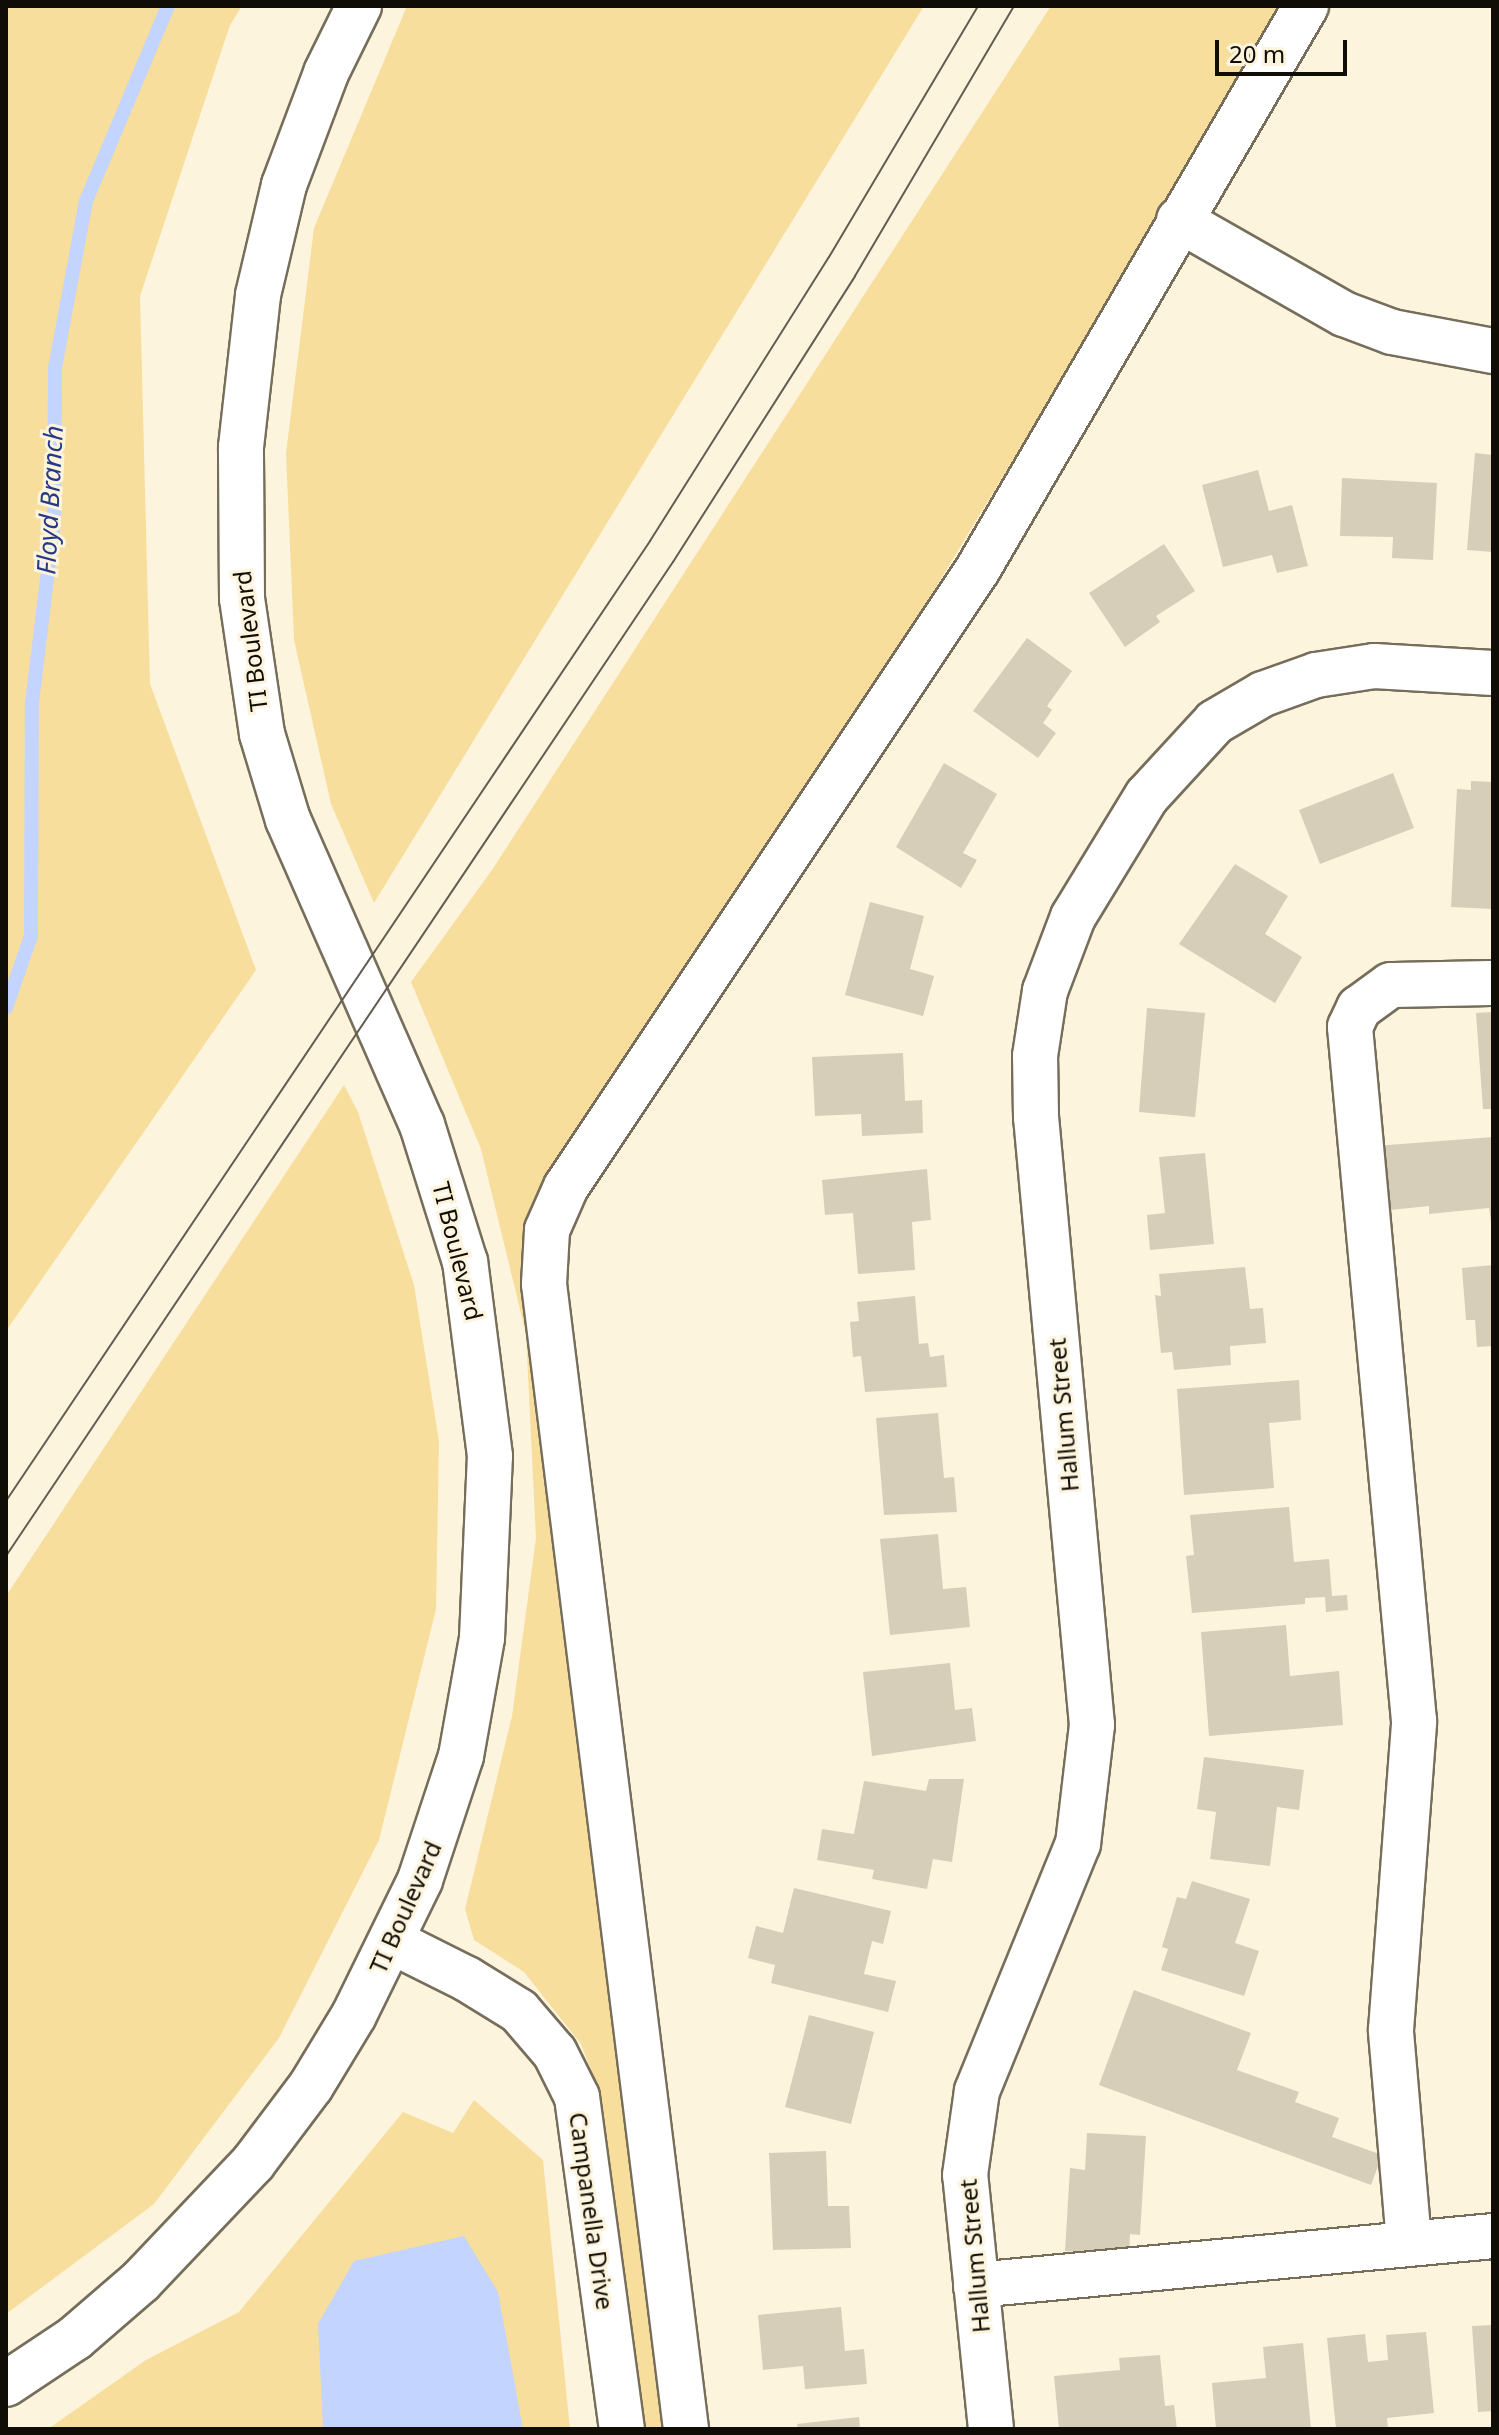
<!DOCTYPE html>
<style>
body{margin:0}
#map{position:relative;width:1499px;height:2435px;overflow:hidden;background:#fdf4de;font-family:"Noto Sans",sans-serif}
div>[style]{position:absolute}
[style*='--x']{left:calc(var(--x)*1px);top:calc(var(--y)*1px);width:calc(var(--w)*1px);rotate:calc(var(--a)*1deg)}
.green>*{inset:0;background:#f7de9c}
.water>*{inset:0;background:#c3d4fe}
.stream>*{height:14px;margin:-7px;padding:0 7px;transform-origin:7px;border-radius:7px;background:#c3d4fe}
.building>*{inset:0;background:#d6ceb8}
.roads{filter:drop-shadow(2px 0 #766e5b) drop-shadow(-2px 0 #766e5b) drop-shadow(0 2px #766e5b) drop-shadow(0 -2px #766e5b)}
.minor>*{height:44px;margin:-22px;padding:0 22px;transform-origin:22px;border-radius:22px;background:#fff}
.tram>*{height:2px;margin:-1px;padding:0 1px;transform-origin:1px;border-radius:1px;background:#635d51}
span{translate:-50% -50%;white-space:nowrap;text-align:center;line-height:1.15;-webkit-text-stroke:6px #fdf4de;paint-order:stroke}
.street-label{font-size:24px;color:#100d06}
.water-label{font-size:26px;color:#253987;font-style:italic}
.frame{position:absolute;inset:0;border:8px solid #100d06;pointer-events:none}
.scale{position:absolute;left:1215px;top:40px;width:132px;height:36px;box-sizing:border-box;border:4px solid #100d06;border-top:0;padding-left:10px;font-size:24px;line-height:28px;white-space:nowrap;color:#100d06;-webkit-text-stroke:6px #fdf4de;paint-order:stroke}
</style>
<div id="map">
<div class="green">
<i style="clip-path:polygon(6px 6px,242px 6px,230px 25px,140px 296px,150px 684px,256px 970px,6px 1331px)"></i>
<i style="clip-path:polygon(407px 6px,924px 6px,374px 903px,331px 804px,294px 640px,286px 453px,314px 228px)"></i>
<i style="clip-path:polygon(1051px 6px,1288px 6px,839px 747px,535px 1223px,666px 2429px,639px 2429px,596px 2083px,581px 2044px,524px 1972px,474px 1940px,465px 1909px,512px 1716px,536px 1538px,526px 1334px,481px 1149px,411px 982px,492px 870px)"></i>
<i style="clip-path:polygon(344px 1085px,358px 1112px,414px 1285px,439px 1441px,436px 1609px,379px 1840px,279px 2038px,154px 2204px,6px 2314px,6px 1596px)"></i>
<i style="clip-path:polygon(474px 2100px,543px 2160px,570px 2429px,48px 2429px,146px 2360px,239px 2312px,403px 2112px,453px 2133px)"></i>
</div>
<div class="water">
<i style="clip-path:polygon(464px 2236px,498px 2292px,523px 2429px,323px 2429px,318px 2324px,354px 2261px)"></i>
</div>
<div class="stream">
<i style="--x:6;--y:1008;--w:76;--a:-70.9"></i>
<i style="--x:31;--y:936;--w:233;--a:-89.8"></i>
<i style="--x:32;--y:703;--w:184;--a:-83.1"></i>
<i style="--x:54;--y:520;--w:152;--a:-89.6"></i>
<i style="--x:55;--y:368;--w:170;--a:-79.5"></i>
<i style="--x:86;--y:201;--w:212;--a:-67.2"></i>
</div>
<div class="building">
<i style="clip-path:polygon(1475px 453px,1493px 455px,1493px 552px,1467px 550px)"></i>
<i style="clip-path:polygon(1258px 470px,1269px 511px,1292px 505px,1308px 566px,1277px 573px,1272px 555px,1223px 567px,1202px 485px)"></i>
<i style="clip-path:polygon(1342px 478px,1437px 483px,1433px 560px,1392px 558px,1393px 537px,1340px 536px)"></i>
<i style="clip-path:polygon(1164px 544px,1195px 591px,1156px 616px,1160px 622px,1125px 647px,1089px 593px)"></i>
<i style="clip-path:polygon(1027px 638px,1072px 671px,1047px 706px,1052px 710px,1043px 723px,1056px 733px,1038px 758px,973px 711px)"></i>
<i style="clip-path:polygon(944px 763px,997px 794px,963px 853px,977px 860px,961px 888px,896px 847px)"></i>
<i style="clip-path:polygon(1393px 773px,1414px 828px,1320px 864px,1299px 810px)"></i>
<i style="clip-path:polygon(1471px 781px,1493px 782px,1493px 909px,1451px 907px,1457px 789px,1471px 790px)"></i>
<i style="clip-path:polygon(1235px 864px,1288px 896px,1265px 934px,1302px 957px,1275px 1003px,1179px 944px)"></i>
<i style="clip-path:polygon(870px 902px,924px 916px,910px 969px,934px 976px,923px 1016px,845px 995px)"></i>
<i style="clip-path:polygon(1147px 1008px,1205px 1013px,1195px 1117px,1139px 1112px)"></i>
<i style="clip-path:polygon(1493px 1012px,1493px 1109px,1483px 1109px,1476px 1013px)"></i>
<i style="clip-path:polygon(903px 1053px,905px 1101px,922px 1100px,923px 1133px,862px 1136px,861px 1114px,815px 1116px,812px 1057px)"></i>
<i style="clip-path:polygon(1493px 1137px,1493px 1234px,1489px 1208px,1429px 1214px,1429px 1206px,1380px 1211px,1375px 1146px)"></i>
<i style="clip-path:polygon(1205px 1153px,1214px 1244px,1150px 1250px,1147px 1215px,1165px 1213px,1159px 1157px)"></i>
<i style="clip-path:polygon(927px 1169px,931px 1220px,912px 1222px,915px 1270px,858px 1274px,853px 1213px,825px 1215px,822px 1180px)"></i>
<i style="clip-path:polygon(1493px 1265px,1493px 1346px,1477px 1347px,1475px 1320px,1466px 1320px,1462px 1268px)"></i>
<i style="clip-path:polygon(1245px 1267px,1250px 1309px,1263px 1308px,1266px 1343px,1230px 1346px,1231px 1365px,1174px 1370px,1172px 1352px,1161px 1353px,1155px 1295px,1161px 1296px,1159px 1274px)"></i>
<i style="clip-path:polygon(915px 1296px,919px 1344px,928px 1343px,930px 1357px,944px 1355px,947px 1387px,865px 1392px,861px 1356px,853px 1357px,850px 1322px,859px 1321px,857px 1302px)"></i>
<i style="clip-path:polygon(1299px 1380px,1301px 1420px,1269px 1423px,1274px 1488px,1184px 1495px,1177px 1389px)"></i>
<i style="clip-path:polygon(938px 1413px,944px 1478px,954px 1477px,957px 1512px,884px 1515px,876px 1418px)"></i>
<i style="clip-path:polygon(1289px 1507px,1294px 1562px,1329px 1559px,1332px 1596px,1347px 1595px,1348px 1610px,1326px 1612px,1325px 1597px,1305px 1598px,1305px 1604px,1192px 1613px,1186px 1556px,1194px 1555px,1190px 1515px)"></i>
<i style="clip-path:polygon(938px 1534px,943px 1589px,966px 1587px,970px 1627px,890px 1635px,880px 1539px)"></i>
<i style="clip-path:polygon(1286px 1625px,1290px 1676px,1339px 1671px,1343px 1725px,1209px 1736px,1201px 1632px)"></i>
<i style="clip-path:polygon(950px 1663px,955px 1710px,972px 1708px,976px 1741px,872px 1756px,863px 1672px)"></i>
<i style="clip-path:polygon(1204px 1757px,1304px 1770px,1299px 1810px,1277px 1807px,1270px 1866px,1210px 1859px,1216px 1812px,1197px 1809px)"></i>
<i style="clip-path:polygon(929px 1779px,964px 1779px,952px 1862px,933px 1859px,927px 1889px,872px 1879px,874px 1870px,817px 1860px,822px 1829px,854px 1834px,864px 1781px,926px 1791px)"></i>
<i style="clip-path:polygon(1192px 1881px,1250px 1899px,1235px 1943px,1259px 1951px,1244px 1996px,1161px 1970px,1168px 1949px,1162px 1947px,1177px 1897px,1186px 1899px)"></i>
<i style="clip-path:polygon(794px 1888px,891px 1911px,883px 1944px,872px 1941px,864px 1974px,896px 1981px,888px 2012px,771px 1983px,775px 1965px,748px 1958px,756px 1926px,783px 1933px)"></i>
<i style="clip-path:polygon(1134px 1990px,1251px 2033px,1237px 2070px,1299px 2092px,1295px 2102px,1339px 2118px,1332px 2137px,1382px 2155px,1371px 2185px,1099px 2085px)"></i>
<i style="clip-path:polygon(809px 2015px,874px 2032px,851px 2124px,785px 2107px)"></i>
<i style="clip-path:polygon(1087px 2133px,1146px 2136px,1140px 2235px,1130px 2234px,1129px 2255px,1065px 2251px,1070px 2168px,1085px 2170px)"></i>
<i style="clip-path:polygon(826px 2151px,828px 2206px,849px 2206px,851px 2248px,773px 2250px,769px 2153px)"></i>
<i style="clip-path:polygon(841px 2307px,845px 2351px,864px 2349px,867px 2384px,805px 2389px,803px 2366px,763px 2370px,758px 2315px)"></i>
<i style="clip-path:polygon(1493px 2325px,1493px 2411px,1478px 2412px,1472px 2326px)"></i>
<i style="clip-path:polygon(1426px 2332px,1434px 2413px,1387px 2418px,1388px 2429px,1336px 2429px,1327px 2338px,1365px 2334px,1368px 2362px,1388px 2360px,1386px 2335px)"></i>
<i style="clip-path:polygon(1303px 2343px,1311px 2429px,1216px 2429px,1212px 2383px,1266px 2378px,1263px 2347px)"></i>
<i style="clip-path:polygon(1160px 2355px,1165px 2406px,1174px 2405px,1177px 2429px,1059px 2429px,1054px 2376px,1120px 2370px,1119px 2358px)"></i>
<i style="clip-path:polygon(859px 2417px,860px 2429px,798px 2429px,797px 2424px)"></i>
</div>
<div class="roads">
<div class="minor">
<i style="--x:1179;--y:220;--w:190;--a:29.7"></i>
<i style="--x:1344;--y:314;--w:51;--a:20.6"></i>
<i style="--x:1392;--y:332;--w:103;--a:10.7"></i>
<i style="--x:393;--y:1942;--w:83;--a:26.6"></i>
<i style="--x:467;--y:1979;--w:61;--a:31.6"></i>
<i style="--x:519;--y:2011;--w:55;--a:49.4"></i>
<i style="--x:555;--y:2053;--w:49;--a:63.4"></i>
<i style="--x:577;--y:2097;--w:335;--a:82.3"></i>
<i style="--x:1409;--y:2242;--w:213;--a:-94.9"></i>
<i style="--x:1391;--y:2030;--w:310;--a:-85.7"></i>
<i style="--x:1414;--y:1721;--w:697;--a:-95.27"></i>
<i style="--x:1350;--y:1027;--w:21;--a:-65"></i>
<i style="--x:1359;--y:1008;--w:39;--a:-36"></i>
<i style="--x:1391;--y:985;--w:102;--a:-1.1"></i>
<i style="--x:976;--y:2285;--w:519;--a:-5.41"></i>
<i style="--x:6;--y:2384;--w:83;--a:-33.7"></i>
<i style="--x:75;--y:2338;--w:87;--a:-40.8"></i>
<i style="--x:141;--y:2281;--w:163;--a:-46.5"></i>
<i style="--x:253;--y:2163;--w:96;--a:-53"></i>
<i style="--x:311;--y:2086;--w:83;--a:-58.8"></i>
<i style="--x:354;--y:2015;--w:150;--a:-63.9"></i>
<i style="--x:420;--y:1880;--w:131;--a:-71.7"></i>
<i style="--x:461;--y:1756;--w:120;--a:-79.9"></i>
<i style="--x:482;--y:1638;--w:182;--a:-87.5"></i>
<i style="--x:490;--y:1456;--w:196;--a:-97.3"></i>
<i style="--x:465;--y:1262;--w:144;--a:-107.4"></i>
<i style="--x:422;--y:1125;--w:333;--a:-113.7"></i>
<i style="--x:288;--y:820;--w:90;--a:-106.8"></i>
<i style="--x:262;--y:734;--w:137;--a:-98.4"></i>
<i style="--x:242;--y:598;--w:151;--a:-90.4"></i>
<i style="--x:241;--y:447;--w:153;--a:-83.6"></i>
<i style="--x:258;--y:295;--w:113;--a:-76.7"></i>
<i style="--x:284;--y:185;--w:120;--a:-69.4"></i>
<i style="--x:326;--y:73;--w:75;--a:-63.8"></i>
<i style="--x:686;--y:2429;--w:1154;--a:-97.07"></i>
<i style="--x:544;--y:1284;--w:54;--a:-86.8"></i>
<i style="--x:547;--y:1230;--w:47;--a:-66.2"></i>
<i style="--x:566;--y:1187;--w:743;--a:-56.31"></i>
<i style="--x:978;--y:569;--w:652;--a:-59.78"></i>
<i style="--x:991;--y:2429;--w:255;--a:-95.8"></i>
<i style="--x:965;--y:2175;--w:85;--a:-81.9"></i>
<i style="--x:977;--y:2091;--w:267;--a:-67.8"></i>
<i style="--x:1078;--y:1844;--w:120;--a:-83.3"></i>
<i style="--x:1092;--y:1725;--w:611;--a:-95.26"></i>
<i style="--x:1036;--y:1117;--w:61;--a:-90.9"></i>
<i style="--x:1035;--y:1056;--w:66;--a:-81.3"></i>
<i style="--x:1045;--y:991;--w:79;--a:-69.3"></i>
<i style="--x:1073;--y:917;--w:142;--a:-58.6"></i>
<i style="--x:1147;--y:796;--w:100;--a:-47.4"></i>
<i style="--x:1215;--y:722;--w:56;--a:-30.3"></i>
<i style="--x:1263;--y:694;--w:56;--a:-19.7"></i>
<i style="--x:1316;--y:675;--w:59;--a:-8.8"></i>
<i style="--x:1374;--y:666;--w:119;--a:3.4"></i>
</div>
</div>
<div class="tram">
<i style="--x:6;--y:1501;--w:1156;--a:-56.14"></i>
<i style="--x:650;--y:541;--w:336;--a:-57.8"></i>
<i style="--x:829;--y:257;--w:292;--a:-59.3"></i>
<i style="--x:6;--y:1556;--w:1197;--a:-56.14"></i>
<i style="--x:673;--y:562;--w:339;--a:-57.5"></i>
<i style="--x:855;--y:276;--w:313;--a:-59.5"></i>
</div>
<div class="street-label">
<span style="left:250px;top:641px;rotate:-97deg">TI Boulevard</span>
<span style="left:458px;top:1251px;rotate:76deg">TI Boulevard</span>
<span style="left:1063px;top:1415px;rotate:-95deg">Hallum Street</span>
<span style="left:405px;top:1907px;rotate:-66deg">TI Boulevard</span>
<span style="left:592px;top:2211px;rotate:82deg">Campanella Drive</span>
<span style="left:974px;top:2256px;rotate:-95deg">Hallum Street</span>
</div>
<div class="water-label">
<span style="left:50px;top:500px;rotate:-87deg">Floyd Branch</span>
</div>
<div class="frame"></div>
<div class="scale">20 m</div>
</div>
